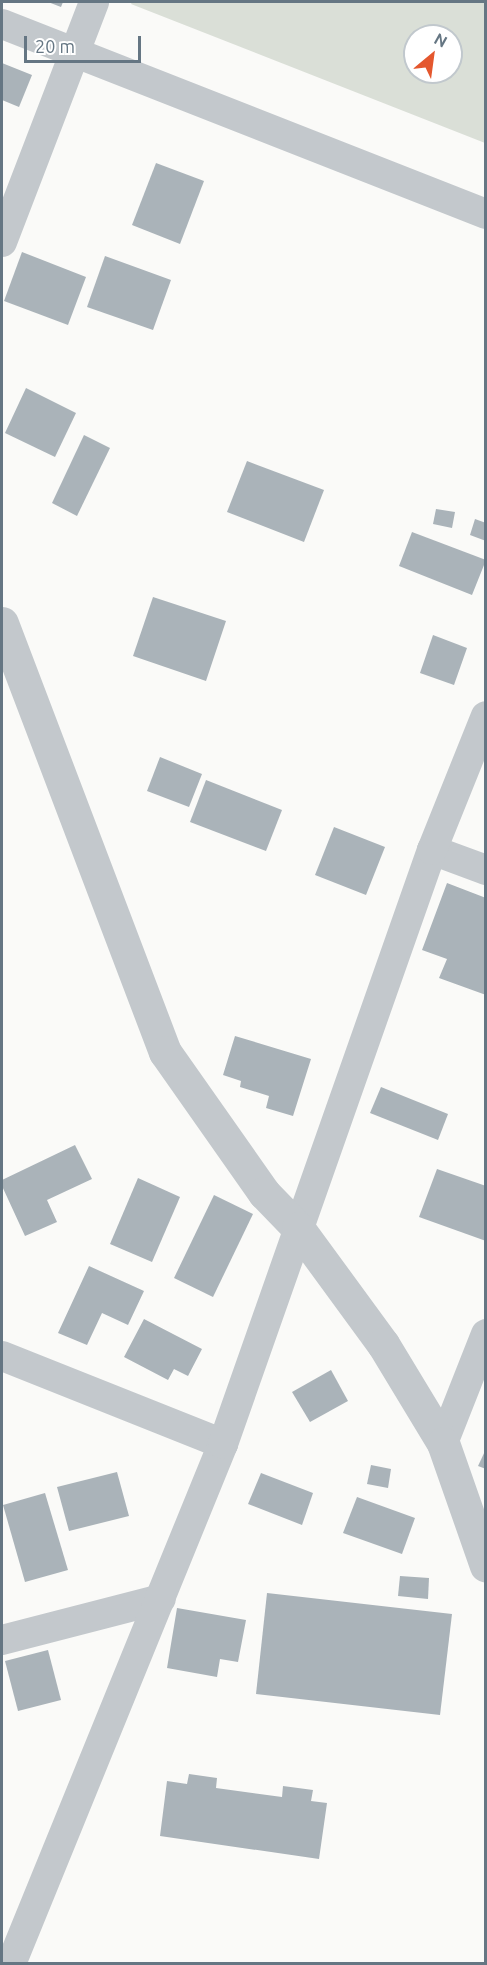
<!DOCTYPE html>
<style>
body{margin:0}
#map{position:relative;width:487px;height:1965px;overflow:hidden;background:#fafaf8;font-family:Ubuntu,sans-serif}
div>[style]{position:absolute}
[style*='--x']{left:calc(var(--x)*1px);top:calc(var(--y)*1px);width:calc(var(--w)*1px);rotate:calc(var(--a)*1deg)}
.green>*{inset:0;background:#dadfd7}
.building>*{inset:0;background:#aab3b9}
.minor>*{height:30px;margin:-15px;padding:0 15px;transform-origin:15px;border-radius:15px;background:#c3c8cc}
.tertiary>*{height:33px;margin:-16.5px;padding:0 16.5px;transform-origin:16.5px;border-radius:16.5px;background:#c3c8cc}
span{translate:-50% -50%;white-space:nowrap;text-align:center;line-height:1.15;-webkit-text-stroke:6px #fff;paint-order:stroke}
.frame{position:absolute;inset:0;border:3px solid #657683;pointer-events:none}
.north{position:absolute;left:403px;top:24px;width:60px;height:60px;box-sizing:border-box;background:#fff;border:2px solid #c1c8cd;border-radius:50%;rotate:29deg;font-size:16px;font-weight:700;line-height:24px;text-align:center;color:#657683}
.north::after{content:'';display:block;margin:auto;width:21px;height:27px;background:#e4572e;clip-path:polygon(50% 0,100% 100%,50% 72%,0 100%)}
.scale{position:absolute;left:24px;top:36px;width:117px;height:27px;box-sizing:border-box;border:3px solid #657683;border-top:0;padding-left:8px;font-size:18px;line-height:21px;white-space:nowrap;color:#657683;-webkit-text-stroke:4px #fff;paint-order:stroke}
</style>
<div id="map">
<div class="green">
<i style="clip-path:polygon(evenodd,132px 2px,485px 2px,485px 143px,131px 4px,132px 2px,415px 36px,451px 36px,451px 72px,415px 72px,415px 36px)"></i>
</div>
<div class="building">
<i style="clip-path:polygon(48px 2px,63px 2px,61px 7px)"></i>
<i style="clip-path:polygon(2px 63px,32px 75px,19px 107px,2px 100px)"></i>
<i style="clip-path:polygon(156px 163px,204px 181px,180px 244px,132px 225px)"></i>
<i style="clip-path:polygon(22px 252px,86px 277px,68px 325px,4px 301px)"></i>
<i style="clip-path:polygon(105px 256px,171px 280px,153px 330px,87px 307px)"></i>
<i style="clip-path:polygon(26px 388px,76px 413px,55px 457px,5px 433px)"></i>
<i style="clip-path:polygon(84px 435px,110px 448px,77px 516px,52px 503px)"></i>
<i style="clip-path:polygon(247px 461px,324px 490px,304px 542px,227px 512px)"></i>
<i style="clip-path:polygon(436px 509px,455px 512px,452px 528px,433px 524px)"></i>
<i style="clip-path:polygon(475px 519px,486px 523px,486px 541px,470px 535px)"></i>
<i style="clip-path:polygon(412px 532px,486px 560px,472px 595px,399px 566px)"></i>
<i style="clip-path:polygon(153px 597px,226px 621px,206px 681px,133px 656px)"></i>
<i style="clip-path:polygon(433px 635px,467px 648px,454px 685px,420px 673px)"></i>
<i style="clip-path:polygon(160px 757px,202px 774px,189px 807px,147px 791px)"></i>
<i style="clip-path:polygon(206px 780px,282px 810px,266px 851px,190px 822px)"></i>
<i style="clip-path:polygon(334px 827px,385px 847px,366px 895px,315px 875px)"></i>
<i style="clip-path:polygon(447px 883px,486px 898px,486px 995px,439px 978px,447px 959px,422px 950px)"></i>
<i style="clip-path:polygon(235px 1036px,311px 1059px,293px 1116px,266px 1108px,269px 1096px,240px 1087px,241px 1081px,223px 1075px)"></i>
<i style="clip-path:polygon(381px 1087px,448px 1114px,438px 1140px,370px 1113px)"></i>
<i style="clip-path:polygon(75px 1145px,92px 1179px,47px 1200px,57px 1222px,25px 1236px,2px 1186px,2px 1180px)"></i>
<i style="clip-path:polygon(437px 1169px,486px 1186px,486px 1241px,419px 1217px)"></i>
<i style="clip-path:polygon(138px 1178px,180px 1197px,152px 1262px,110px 1244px)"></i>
<i style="clip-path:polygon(214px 1195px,253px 1214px,213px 1297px,174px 1278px)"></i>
<i style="clip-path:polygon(89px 1266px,144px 1291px,128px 1325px,102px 1313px,87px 1345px,58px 1333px)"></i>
<i style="clip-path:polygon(144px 1319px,202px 1349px,188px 1376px,174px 1369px,168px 1380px,124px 1357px)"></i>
<i style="clip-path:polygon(331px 1370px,348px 1401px,310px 1422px,292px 1392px)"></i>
<i style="clip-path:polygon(486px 1449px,486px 1469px,478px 1466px)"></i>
<i style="clip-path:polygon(371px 1465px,391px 1469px,388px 1488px,367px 1484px)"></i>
<i style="clip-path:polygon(117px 1472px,129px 1516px,69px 1531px,57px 1487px)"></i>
<i style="clip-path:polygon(261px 1473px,313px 1493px,302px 1525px,248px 1504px)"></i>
<i style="clip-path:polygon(45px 1493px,68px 1570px,25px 1582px,3px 1505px)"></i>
<i style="clip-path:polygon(357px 1497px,415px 1518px,402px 1554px,343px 1533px)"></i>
<i style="clip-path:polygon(400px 1576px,429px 1578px,428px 1599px,398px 1596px)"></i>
<i style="clip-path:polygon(267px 1593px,452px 1614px,440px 1715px,256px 1694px)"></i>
<i style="clip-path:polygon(177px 1608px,246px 1620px,238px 1662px,220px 1659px,217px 1677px,167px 1668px)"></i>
<i style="clip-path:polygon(48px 1650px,61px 1700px,18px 1711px,5px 1661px)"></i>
<i style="clip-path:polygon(189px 1774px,217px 1778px,216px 1788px,282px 1797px,283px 1786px,313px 1790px,311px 1801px,327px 1803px,319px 1859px,160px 1836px,167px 1781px,187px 1784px)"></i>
</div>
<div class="minor">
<i style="--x:2;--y:24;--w:520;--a:21.43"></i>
<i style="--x:2;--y:242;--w:257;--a:-69"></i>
<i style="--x:432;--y:850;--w:58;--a:20.3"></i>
<i style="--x:2;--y:1356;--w:238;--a:21.7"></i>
<i style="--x:443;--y:1443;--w:117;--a:-68.5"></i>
<i style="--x:2;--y:1640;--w:164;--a:-14.5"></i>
<i style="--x:11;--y:1964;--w:562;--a:-67.82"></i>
<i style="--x:223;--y:1444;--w:630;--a:-70.62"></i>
<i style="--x:432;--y:850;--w:144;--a:-68.1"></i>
</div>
<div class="tertiary">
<i style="--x:2;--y:623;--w:459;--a:69.2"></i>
<i style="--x:165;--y:1052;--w:172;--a:54.9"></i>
<i style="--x:264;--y:1193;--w:49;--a:45.8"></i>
<i style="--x:298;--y:1228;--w:144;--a:53.8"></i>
<i style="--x:383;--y:1344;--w:116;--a:58.8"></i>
<i style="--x:443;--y:1443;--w:130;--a:70.7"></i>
</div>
<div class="frame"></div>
<div class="north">N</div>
<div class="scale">20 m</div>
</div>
